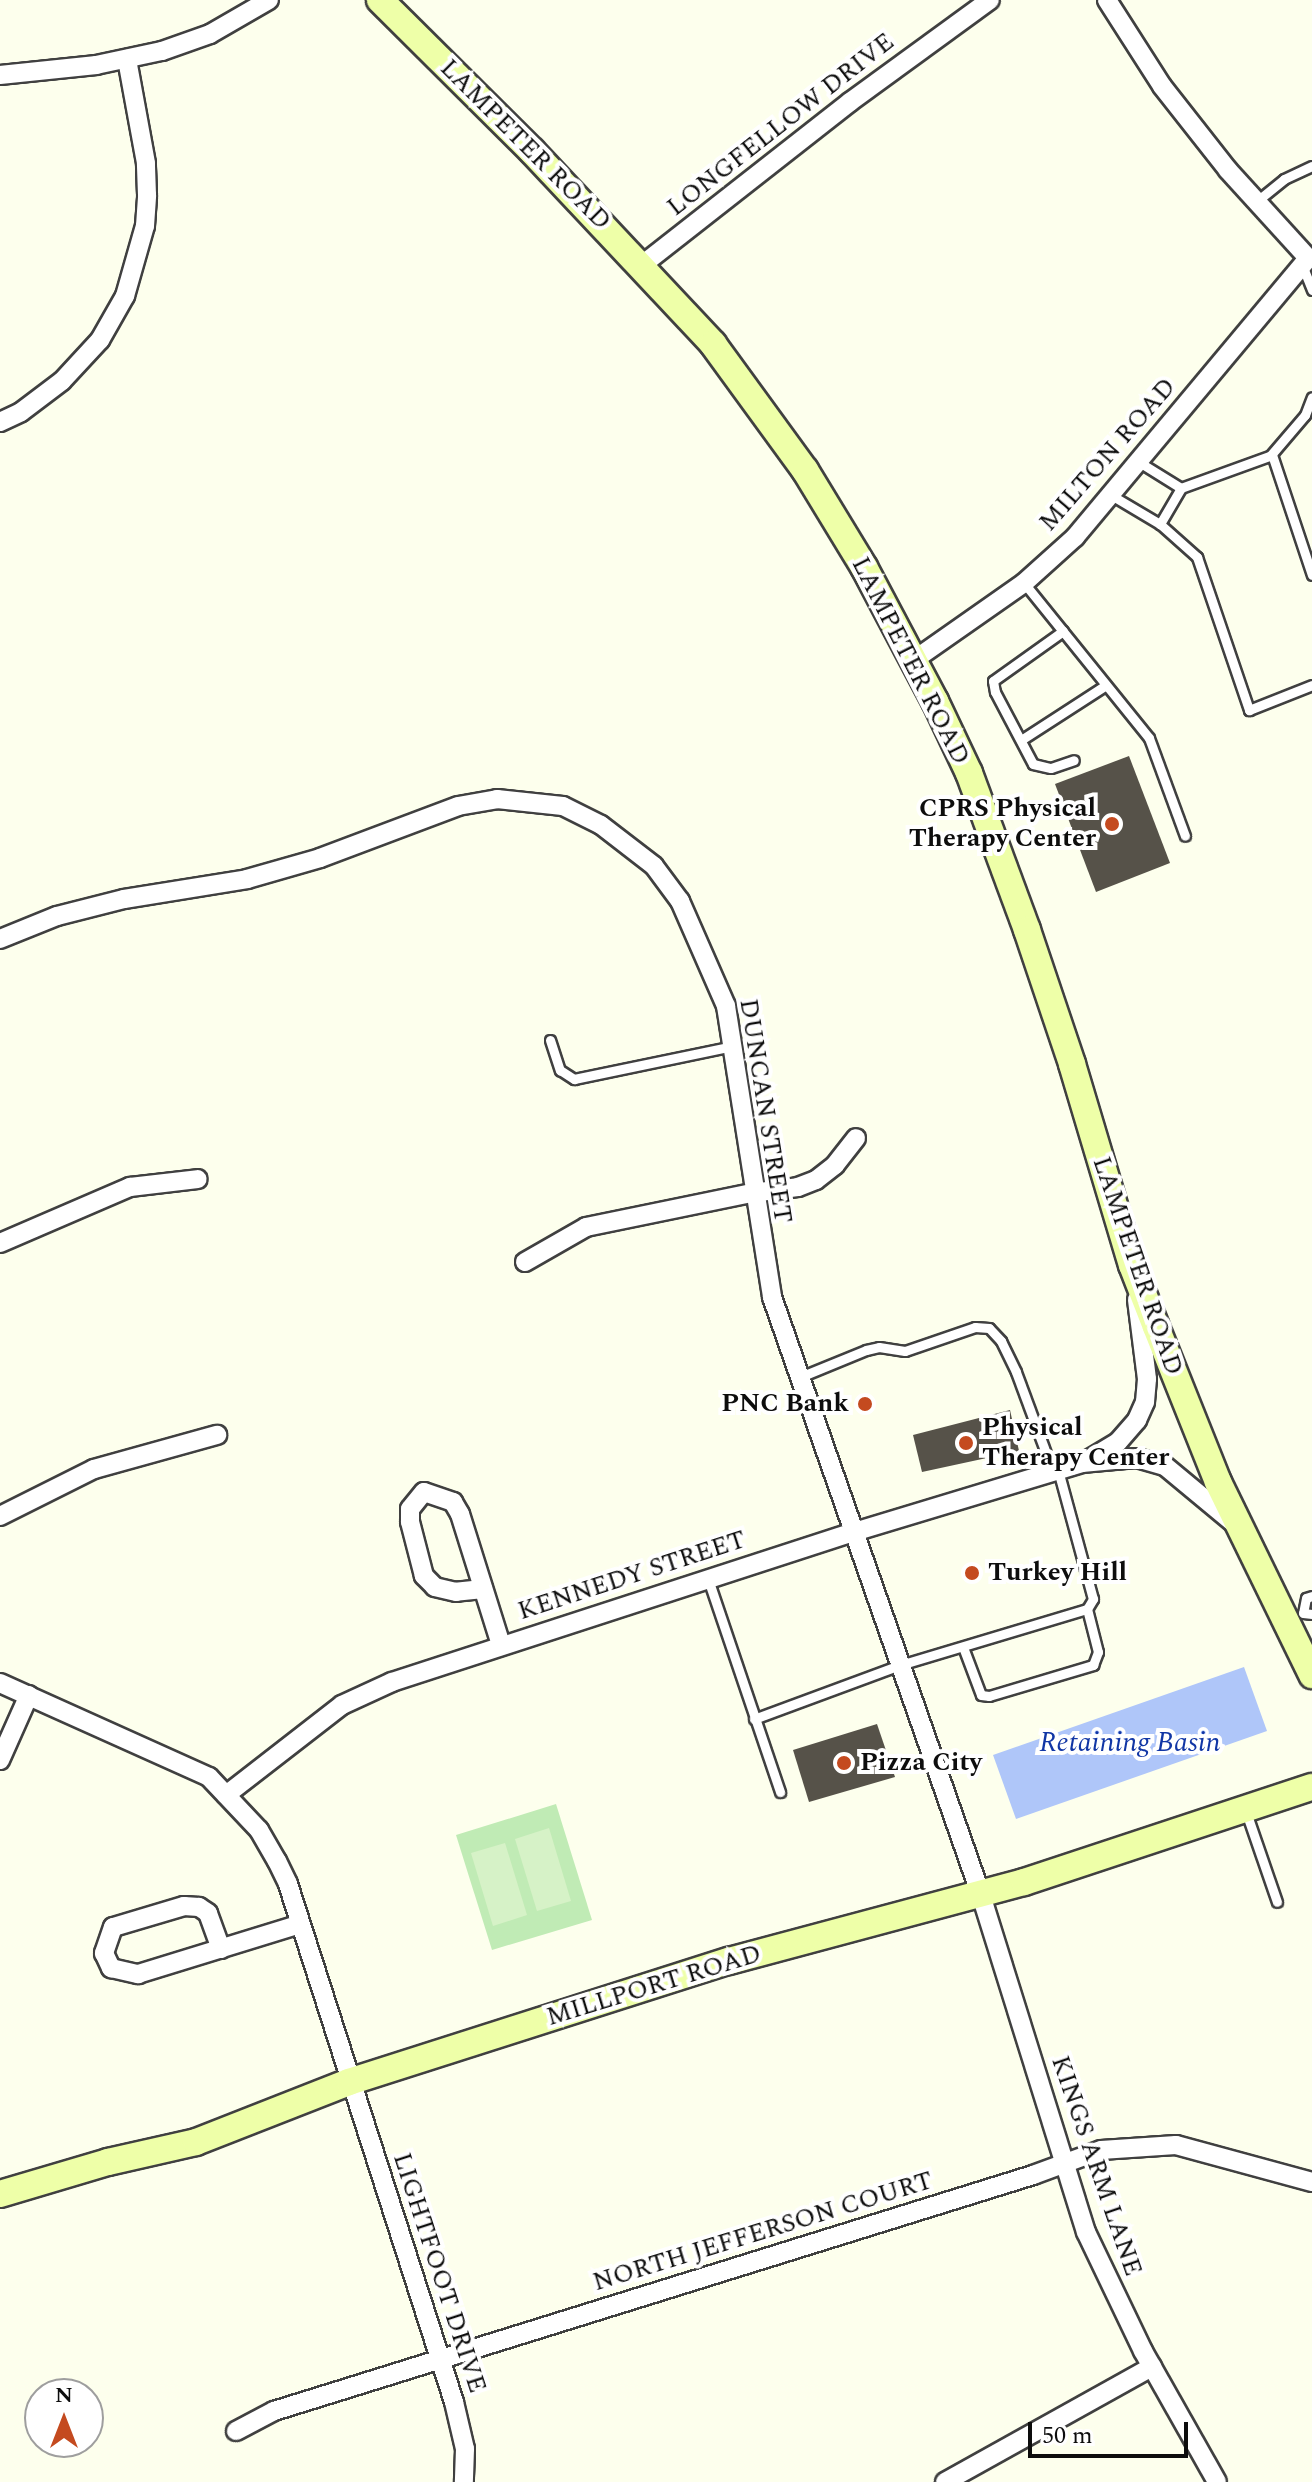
<!DOCTYPE html>
<style>
body{margin:0}
#map{position:relative;width:1312px;height:2482px;overflow:hidden;background:#fdffed;font-family:Spectral,serif}
div>[style]{position:absolute}
[style*='--x']{left:calc(var(--x)*1px);top:calc(var(--y)*1px);width:calc(var(--w)*1px);rotate:calc(var(--a)*1deg)}
.green>*{inset:0;background:#c0ebb5}
.pitch>*{inset:0;background:#d6f2c7}
.water>*{inset:0;background:#afc6f9}
.building>*{inset:0;background:#565249}
.roads{filter:drop-shadow(2px 0 #404040) drop-shadow(-2px 0 #404040) drop-shadow(0 2px #404040) drop-shadow(0 -2px #404040)}
.service>*{height:9px;margin:-4.5px;padding:0 4.5px;transform-origin:4.5px;border-radius:4.5px;background:#fff}
.minor>*{height:18px;margin:-9px;padding:0 9px;transform-origin:9px;border-radius:9px;background:#fff}
.secondary>*{height:26px;margin:-13px;padding:0 13px;transform-origin:13px;border-radius:13px;background:#eeffa8}
.dots>*{width:22px;height:22px;translate:-50% -50%;box-sizing:border-box;border:4px solid #fff;border-radius:50%}
span{translate:-50% -50%;white-space:nowrap;text-align:center;line-height:1.15;-webkit-text-stroke:8px #fff;paint-order:stroke}
.street-label{font-size:26px;color:#0d0d0d}
.poi-label{font-size:26px;color:#0d0d0d;font-weight:700}
.right{translate:-100% -50%;text-align:right}
.left{translate:0 -50%;text-align:left}
.water-label{font-size:28px;color:#1136a5;font-style:italic}
.north{position:absolute;left:24px;top:2378px;width:80px;height:80px;box-sizing:border-box;background:#fff;border:2px solid #9e9e9e;border-radius:50%;rotate:0deg;font-size:22px;font-weight:700;line-height:32px;text-align:center;color:#0d0d0d}
.north::after{content:'';display:block;margin:auto;width:28px;height:36px;background:#c44a1f;clip-path:polygon(50% 0,100% 100%,50% 72%,0 100%)}
.scale{position:absolute;left:1028px;top:2422px;width:160px;height:36px;box-sizing:border-box;border:4px solid #0d0d0d;border-top:0;padding-left:10px;font-size:24px;line-height:28px;white-space:nowrap;color:#0d0d0d;-webkit-text-stroke:6px #fff;paint-order:stroke}
</style>
<div id="map">
<div class="green">
<i style="clip-path:polygon(556px 1804px,592px 1920px,492px 1950px,456px 1835px)"></i>
</div>
<div class="pitch">
<i style="clip-path:polygon(549px 1828px,571px 1901px,537px 1911px,515px 1839px)"></i>
<i style="clip-path:polygon(505px 1843px,527px 1915px,493px 1926px,471px 1853px)"></i>
</div>
<div class="water">
<i style="clip-path:polygon(1244px 1667px,1267px 1731px,1016px 1819px,993px 1755px)"></i>
</div>
<div class="building">
<i style="clip-path:polygon(1129px 756px,1170px 863px,1096px 892px,1055px 784px)"></i>
<i style="clip-path:polygon(1010px 1410px,1019px 1451px,922px 1472px,913px 1435px)"></i>
<i style="clip-path:polygon(877px 1724px,895px 1777px,809px 1802px,793px 1750px)"></i>
</div>
<div class="roads">
<div class="service">
<i style="--x:1257;--y:201;--w:35;--a:-39"></i>
<i style="--x:1284;--y:179;--w:31;--a:-25"></i>
<i style="--x:1302;--y:265;--w:27;--a:68"></i>
<i style="--x:1270;--y:456;--w:54;--a:-49.5"></i>
<i style="--x:1305;--y:415;--w:19;--a:-69"></i>
<i style="--x:1139;--y:462;--w:49;--a:31.8"></i>
<i style="--x:1111;--y:495;--w:57;--a:30.6"></i>
<i style="--x:1312;--y:575;--w:126;--a:-108.4"></i>
<i style="--x:1272;--y:455;--w:97;--a:160.1"></i>
<i style="--x:1181;--y:488;--w:42;--a:120.3"></i>
<i style="--x:1160;--y:524;--w:50;--a:41.7"></i>
<i style="--x:1197;--y:557;--w:162;--a:71.2"></i>
<i style="--x:1249;--y:710;--w:68;--a:-21.6"></i>
<i style="--x:1024;--y:583;--w:199;--a:51.1"></i>
<i style="--x:1149;--y:738;--w:104;--a:69.8"></i>
<i style="--x:1063;--y:631;--w:86;--a:144.5"></i>
<i style="--x:993;--y:681;--w:11;--a:80"></i>
<i style="--x:995;--y:692;--w:81;--a:62.2"></i>
<i style="--x:1033;--y:764;--w:18;--a:13"></i>
<i style="--x:1051;--y:768;--w:24;--a:-19"></i>
<i style="--x:1021;--y:740;--w:101;--a:-32.9"></i>
<i style="--x:550;--y:1040;--w:32;--a:72"></i>
<i style="--x:560;--y:1070;--w:17;--a:33"></i>
<i style="--x:574;--y:1079;--w:163;--a:-11.7"></i>
<i style="--x:800;--y:1377;--w:71;--a:-22.2"></i>
<i style="--x:866;--y:1350;--w:13;--a:-13"></i>
<i style="--x:879;--y:1347;--w:26;--a:9"></i>
<i style="--x:905;--y:1351;--w:74;--a:-18.9"></i>
<i style="--x:975;--y:1327;--w:14;--a:4"></i>
<i style="--x:989;--y:1328;--w:18;--a:47"></i>
<i style="--x:1001;--y:1341;--w:34;--a:64"></i>
<i style="--x:1016;--y:1372;--w:107;--a:69.7"></i>
<i style="--x:708;--y:1579;--w:225;--a:71.3"></i>
<i style="--x:1312;--y:1596;--w:6;--a:162"></i>
<i style="--x:1306;--y:1598;--w:15;--a:101"></i>
<i style="--x:1303;--y:1613;--w:9;--a:6"></i>
<i style="--x:963;--y:1647;--w:51;--a:69.4"></i>
<i style="--x:981;--y:1695;--w:8;--a:7"></i>
<i style="--x:989;--y:1696;--w:109;--a:-16.6"></i>
<i style="--x:1093;--y:1665;--w:14;--a:-69"></i>
<i style="--x:1098;--y:1652;--w:44;--a:-104.3"></i>
<i style="--x:754;--y:1719;--w:156;--a:-20.3"></i>
<i style="--x:900;--y:1665;--w:195;--a:-16.7"></i>
<i style="--x:1087;--y:1609;--w:12;--a:-59"></i>
<i style="--x:1093;--y:1599;--w:134;--a:-105.2"></i>
<i style="--x:1246;--y:1812;--w:95;--a:71"></i>
</div>
<div class="minor">
<i style="--x:0;--y:75;--w:97;--a:-5.9"></i>
<i style="--x:96;--y:65;--w:67;--a:-12"></i>
<i style="--x:162;--y:51;--w:51;--a:-19.5"></i>
<i style="--x:210;--y:34;--w:68;--a:-30"></i>
<i style="--x:642;--y:265;--w:264;--a:-38.1"></i>
<i style="--x:850;--y:102;--w:173;--a:-36.1"></i>
<i style="--x:0;--y:422;--w:23;--a:-25"></i>
<i style="--x:21;--y:412;--w:51;--a:-37.1"></i>
<i style="--x:62;--y:381;--w:56;--a:-47.2"></i>
<i style="--x:100;--y:340;--w:51;--a:-60.4"></i>
<i style="--x:125;--y:296;--w:73;--a:-74.1"></i>
<i style="--x:145;--y:226;--w:31;--a:-86"></i>
<i style="--x:147;--y:195;--w:32;--a:-92"></i>
<i style="--x:146;--y:163;--w:106;--a:-100.4"></i>
<i style="--x:914;--y:660;--w:134;--a:-35"></i>
<i style="--x:1024;--y:583;--w:69;--a:-42"></i>
<i style="--x:1075;--y:537;--w:363;--a:-50.1"></i>
<i style="--x:1308;--y:258;--w:119;--a:-132.3"></i>
<i style="--x:1228;--y:170;--w:107;--a:-128.2"></i>
<i style="--x:1162;--y:86;--w:102;--a:-122.6"></i>
<i style="--x:0;--y:939;--w:61;--a:-22"></i>
<i style="--x:57;--y:916;--w:69;--a:-14.2"></i>
<i style="--x:124;--y:899;--w:125;--a:-9.2"></i>
<i style="--x:247;--y:879;--w:76;--a:-16"></i>
<i style="--x:320;--y:858;--w:147;--a:-20.6"></i>
<i style="--x:458;--y:806;--w:40;--a:-10"></i>
<i style="--x:497;--y:799;--w:66;--a:6.1"></i>
<i style="--x:563;--y:806;--w:42;--a:26.6"></i>
<i style="--x:601;--y:825;--w:67;--a:37.7"></i>
<i style="--x:654;--y:866;--w:44;--a:53.4"></i>
<i style="--x:680;--y:901;--w:115;--a:66.3"></i>
<i style="--x:726;--y:1006;--w:295;--a:81"></i>
<i style="--x:772;--y:1297;--w:633;--a:70.74"></i>
<i style="--x:981;--y:1895;--w:353;--a:72.7"></i>
<i style="--x:1086;--y:2232;--w:132;--a:64.4"></i>
<i style="--x:1143;--y:2351;--w:150;--a:60.5"></i>
<i style="--x:0;--y:1243;--w:142;--a:-23.3"></i>
<i style="--x:130;--y:1187;--w:68;--a:-6.7"></i>
<i style="--x:525;--y:1262;--w:70;--a:-29.8"></i>
<i style="--x:586;--y:1227;--w:169;--a:-11.6"></i>
<i style="--x:752;--y:1193;--w:46;--a:-7.4"></i>
<i style="--x:798;--y:1187;--w:19;--a:-21"></i>
<i style="--x:816;--y:1180;--w:24;--a:-38"></i>
<i style="--x:835;--y:1165;--w:34;--a:-52"></i>
<i style="--x:1088;--y:1460;--w:35;--a:-31"></i>
<i style="--x:1118;--y:1442;--w:29;--a:-49"></i>
<i style="--x:1137;--y:1420;--w:20;--a:-66"></i>
<i style="--x:1145;--y:1402;--w:23;--a:-85"></i>
<i style="--x:1147;--y:1379;--w:80;--a:-97.2"></i>
<i style="--x:0;--y:1516;--w:105;--a:-26.6"></i>
<i style="--x:94;--y:1469;--w:128;--a:-15.5"></i>
<i style="--x:483;--y:1589;--w:27;--a:174"></i>
<i style="--x:456;--y:1592;--w:22;--a:-167"></i>
<i style="--x:435;--y:1587;--w:16;--a:-135"></i>
<i style="--x:424;--y:1576;--w:56;--a:-104.5"></i>
<i style="--x:410;--y:1522;--w:13;--a:-90"></i>
<i style="--x:410;--y:1509;--w:22;--a:-51"></i>
<i style="--x:424;--y:1492;--w:31;--a:19"></i>
<i style="--x:453;--y:1502;--w:14;--a:60"></i>
<i style="--x:460;--y:1514;--w:137;--a:72.6"></i>
<i style="--x:0;--y:1683;--w:229;--a:24.2"></i>
<i style="--x:209;--y:1777;--w:73;--a:46.7"></i>
<i style="--x:259;--y:1830;--w:36;--a:60"></i>
<i style="--x:277;--y:1861;--w:25;--a:64"></i>
<i style="--x:288;--y:1884;--w:544;--a:72.23"></i>
<i style="--x:454;--y:2402;--w:48;--a:76.8"></i>
<i style="--x:465;--y:2449;--w:33;--a:92"></i>
<i style="--x:0;--y:1760;--w:71;--a:-66"></i>
<i style="--x:226;--y:1795;--w:147;--a:-37.8"></i>
<i style="--x:342;--y:1705;--w:55;--a:-24.7"></i>
<i style="--x:392;--y:1682;--w:486;--a:-18"></i>
<i style="--x:854;--y:1532;--w:238;--a:-16.8"></i>
<i style="--x:1082;--y:1463;--w:55;--a:-5.2"></i>
<i style="--x:1137;--y:1458;--w:29;--a:16"></i>
<i style="--x:1165;--y:1466;--w:92;--a:39.7"></i>
<i style="--x:221;--y:1949;--w:38;--a:-110"></i>
<i style="--x:208;--y:1913;--w:11;--a:-146"></i>
<i style="--x:199;--y:1907;--w:15;--a:-176"></i>
<i style="--x:184;--y:1906;--w:74;--a:163.5"></i>
<i style="--x:113;--y:1927;--w:28;--a:109"></i>
<i style="--x:104;--y:1953;--w:17;--a:65"></i>
<i style="--x:111;--y:1968;--w:28;--a:13"></i>
<i style="--x:138;--y:1974;--w:170;--a:-17.1"></i>
<i style="--x:236;--y:2431;--w:43;--a:-27.8"></i>
<i style="--x:274;--y:2411;--w:795;--a:-17.27"></i>
<i style="--x:1033;--y:2175;--w:72;--a:-20.2"></i>
<i style="--x:1101;--y:2150;--w:75;--a:-3.8"></i>
<i style="--x:1176;--y:2145;--w:141;--a:15.2"></i>
<i style="--x:945;--y:2482;--w:237;--a:-29.1"></i>
</div>
<div class="secondary">
<i style="--x:380;--y:0;--w:214;--a:44.8"></i>
<i style="--x:532;--y:151;--w:265;--a:46.8"></i>
<i style="--x:713;--y:344;--w:156;--a:53.9"></i>
<i style="--x:805;--y:470;--w:114;--a:58.7"></i>
<i style="--x:864;--y:567;--w:152;--a:62.1"></i>
<i style="--x:935;--y:701;--w:80;--a:64.7"></i>
<i style="--x:969;--y:773;--w:167;--a:69.7"></i>
<i style="--x:1027;--y:930;--w:141;--a:71.4"></i>
<i style="--x:1072;--y:1064;--w:210;--a:73.4"></i>
<i style="--x:1132;--y:1265;--w:66;--a:68.8"></i>
<i style="--x:1156;--y:1327;--w:167;--a:68.2"></i>
<i style="--x:1218;--y:1482;--w:215;--a:64"></i>
<i style="--x:0;--y:2194;--w:113;--a:-16.5"></i>
<i style="--x:108;--y:2162;--w:90;--a:-12.8"></i>
<i style="--x:196;--y:2142;--w:164;--a:-21.4"></i>
<i style="--x:349;--y:2082;--w:399;--a:-17.7"></i>
<i style="--x:729;--y:1961;--w:305;--a:-15"></i>
<i style="--x:1024;--y:1882;--w:303;--a:-18.3"></i>
</div>
</div>
<div class="dots">
<i style="left:1112px;top:824px;background:#c44a1f"></i>
<i style="left:865px;top:1404px;background:#c44a1f"></i>
<i style="left:966px;top:1443px;background:#c44a1f"></i>
<i style="left:972px;top:1573px;background:#c44a1f"></i>
<i style="left:844px;top:1763px;background:#c44a1f"></i>
</div>
<div class="street-label">
<span style="left:781px;top:125px;rotate:-38deg">LONGFELLOW DRIVE</span>
<span style="left:525px;top:145px;rotate:45deg">LAMPETER ROAD</span>
<span style="left:1108px;top:455px;rotate:-49deg">MILTON ROAD</span>
<span style="left:910px;top:661px;rotate:63deg">LAMPETER ROAD</span>
<span style="left:765px;top:1111px;rotate:81deg">DUNCAN STREET</span>
<span style="left:1137px;top:1266px;rotate:71deg">LAMPETER ROAD</span>
<span style="left:632px;top:1576px;rotate:-18deg">KENNEDY STREET</span>
<span style="left:654px;top:1986px;rotate:-17deg">MILLPORT ROAD</span>
<span style="left:1096px;top:2166px;rotate:71deg">KINGS ARM LANE</span>
<span style="left:763px;top:2232px;rotate:-17deg">NORTH JEFFERSON COURT</span>
<span style="left:439px;top:2273px;rotate:72deg">LIGHTFOOT DRIVE</span>
</div>
<div class="poi-label">
<span class="right" style="left:1096px;top:824px">CPRS Physical<br>Therapy Center</span>
<span class="right" style="left:849px;top:1404px">PNC Bank</span>
<span class="left" style="left:982px;top:1443px">Physical<br>Therapy Center</span>
<span class="left" style="left:988px;top:1573px">Turkey Hill</span>
<span class="left" style="left:860px;top:1763px">Pizza City</span>
</div>
<div class="water-label">
<span style="left:1130px;top:1743px">Retaining Basin</span>
</div>
<div class="north">N</div>
<div class="scale">50 m</div>
</div>
